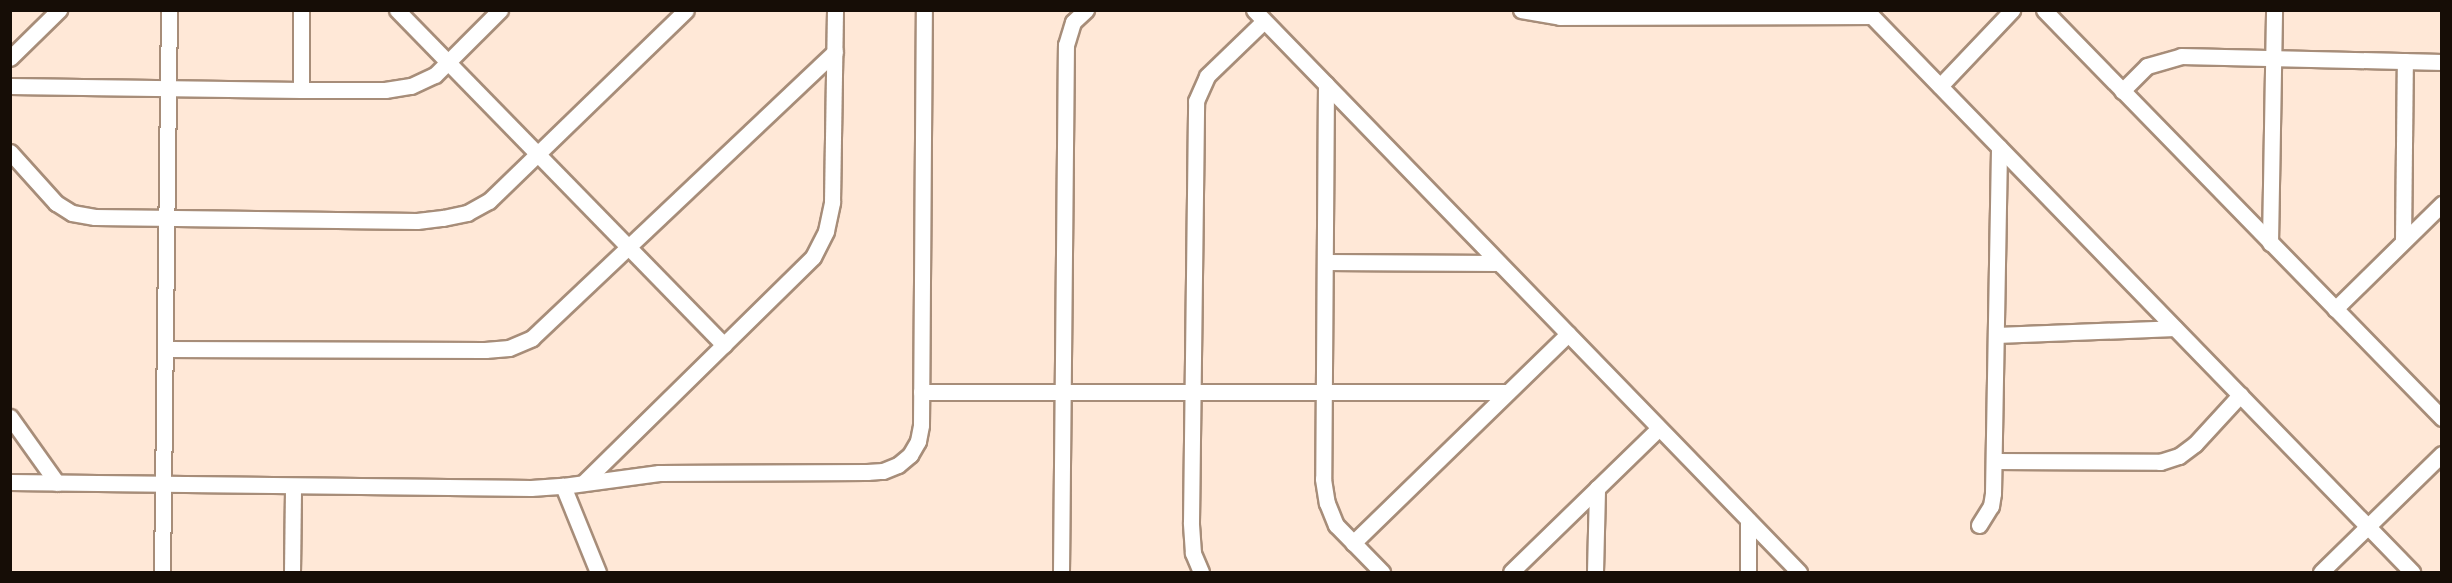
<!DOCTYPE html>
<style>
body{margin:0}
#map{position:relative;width:2452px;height:583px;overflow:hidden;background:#ffe8d7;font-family:"DM Sans",sans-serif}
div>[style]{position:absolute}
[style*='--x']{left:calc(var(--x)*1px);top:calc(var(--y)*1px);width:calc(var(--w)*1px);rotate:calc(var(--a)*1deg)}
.roads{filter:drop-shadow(2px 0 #a78d79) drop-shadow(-2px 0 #a78d79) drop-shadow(0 2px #a78d79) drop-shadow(0 -2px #a78d79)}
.minor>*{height:15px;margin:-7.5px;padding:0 7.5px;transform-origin:7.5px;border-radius:7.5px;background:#fff}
span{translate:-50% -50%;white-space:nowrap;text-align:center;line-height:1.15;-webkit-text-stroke:4.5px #fff;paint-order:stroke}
.frame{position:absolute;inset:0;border:12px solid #160d06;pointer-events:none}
</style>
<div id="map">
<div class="roads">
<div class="minor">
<i style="--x:301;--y:10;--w:80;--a:90"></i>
<i style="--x:397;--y:10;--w:468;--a:45.7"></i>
<i style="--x:1254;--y:10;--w:783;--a:45.88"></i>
<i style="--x:1521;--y:10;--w:40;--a:10"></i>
<i style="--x:1560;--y:17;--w:311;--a:-0.2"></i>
<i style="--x:1866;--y:10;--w:784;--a:45.83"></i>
<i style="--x:2044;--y:10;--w:570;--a:45.71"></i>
<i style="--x:10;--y:58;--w:69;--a:-44.4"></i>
<i style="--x:1326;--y:84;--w:395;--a:90.4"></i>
<i style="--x:1323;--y:479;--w:24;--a:81"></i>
<i style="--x:1327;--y:503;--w:24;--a:68"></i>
<i style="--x:1336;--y:525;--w:66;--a:45.6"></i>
<i style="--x:10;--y:86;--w:291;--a:0.8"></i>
<i style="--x:301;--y:90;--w:84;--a:0"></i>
<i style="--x:385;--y:90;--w:26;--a:-9"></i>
<i style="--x:411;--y:86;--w:26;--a:-25"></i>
<i style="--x:435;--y:75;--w:92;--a:-45"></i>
<i style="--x:1940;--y:86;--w:105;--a:-46.5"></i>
<i style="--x:2122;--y:91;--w:35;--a:-45"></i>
<i style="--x:2147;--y:66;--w:35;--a:-16"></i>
<i style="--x:2181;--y:56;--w:261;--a:1.3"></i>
<i style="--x:10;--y:152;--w:69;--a:48"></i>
<i style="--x:56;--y:203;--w:19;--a:32"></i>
<i style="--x:72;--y:213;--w:23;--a:10"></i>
<i style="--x:95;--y:217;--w:322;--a:0.7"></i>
<i style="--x:417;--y:221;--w:26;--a:-7"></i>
<i style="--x:443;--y:218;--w:25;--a:-12"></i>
<i style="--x:467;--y:213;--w:25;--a:-29"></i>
<i style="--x:489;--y:201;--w:274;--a:-44.1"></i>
<i style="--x:2403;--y:241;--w:180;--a:-89.4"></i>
<i style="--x:2270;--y:243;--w:233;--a:-89"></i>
<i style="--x:1325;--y:262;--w:174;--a:0.3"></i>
<i style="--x:2335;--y:309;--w:150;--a:-44.5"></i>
<i style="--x:1996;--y:335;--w:179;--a:-2.2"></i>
<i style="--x:165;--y:349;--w:320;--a:0.2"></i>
<i style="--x:485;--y:350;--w:24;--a:-5"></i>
<i style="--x:509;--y:348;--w:25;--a:-23"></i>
<i style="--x:532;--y:338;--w:417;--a:-43.4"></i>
<i style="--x:921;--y:392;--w:587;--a:0"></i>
<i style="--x:10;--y:417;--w:81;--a:54.5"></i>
<i style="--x:1994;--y:461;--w:166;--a:0.3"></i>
<i style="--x:2160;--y:462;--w:20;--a:-18"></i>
<i style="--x:2179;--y:456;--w:20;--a:-37"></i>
<i style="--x:2195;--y:444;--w:67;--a:-47.4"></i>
<i style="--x:10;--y:482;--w:521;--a:0.66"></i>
<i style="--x:531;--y:488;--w:32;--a:-4"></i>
<i style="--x:563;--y:486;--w:97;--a:-7.7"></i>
<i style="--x:659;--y:473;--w:208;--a:-0.3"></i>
<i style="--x:867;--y:472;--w:16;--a:-4"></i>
<i style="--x:883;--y:471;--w:16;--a:-22"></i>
<i style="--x:898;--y:465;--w:16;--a:-40"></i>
<i style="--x:910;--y:455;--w:16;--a:-60"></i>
<i style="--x:918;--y:441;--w:16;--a:-79"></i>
<i style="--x:921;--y:425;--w:415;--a:-89.6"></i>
<i style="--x:583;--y:483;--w:322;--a:-44.5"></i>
<i style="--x:813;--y:257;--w:29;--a:-63"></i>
<i style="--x:826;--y:231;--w:30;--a:-78"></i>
<i style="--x:832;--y:202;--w:192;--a:-89.1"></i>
<i style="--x:563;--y:486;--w:93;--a:67.9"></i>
<i style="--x:1979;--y:525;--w:22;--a:-58"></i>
<i style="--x:1991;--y:506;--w:13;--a:-81"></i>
<i style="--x:1993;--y:493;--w:346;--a:-89"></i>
<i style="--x:1353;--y:543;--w:300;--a:-44.2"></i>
<i style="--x:162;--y:572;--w:562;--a:-89.29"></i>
<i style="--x:292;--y:572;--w:86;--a:-89.3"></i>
<i style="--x:1061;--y:572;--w:527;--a:-89.46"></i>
<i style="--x:1066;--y:45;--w:24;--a:-73"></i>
<i style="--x:1073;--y:22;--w:18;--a:-43"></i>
<i style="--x:1201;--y:572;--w:21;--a:-113"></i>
<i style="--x:1193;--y:553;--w:31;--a:-94"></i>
<i style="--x:1191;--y:522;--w:421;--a:-89.3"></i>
<i style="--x:1196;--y:101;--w:27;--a:-66"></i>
<i style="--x:1207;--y:76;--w:79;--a:-44"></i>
<i style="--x:1511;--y:572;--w:206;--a:-44.2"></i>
<i style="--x:1595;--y:572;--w:84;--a:-88.6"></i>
<i style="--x:1748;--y:572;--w:52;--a:-90"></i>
<i style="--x:2321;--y:572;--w:169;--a:-44.3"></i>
</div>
</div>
<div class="frame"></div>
</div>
